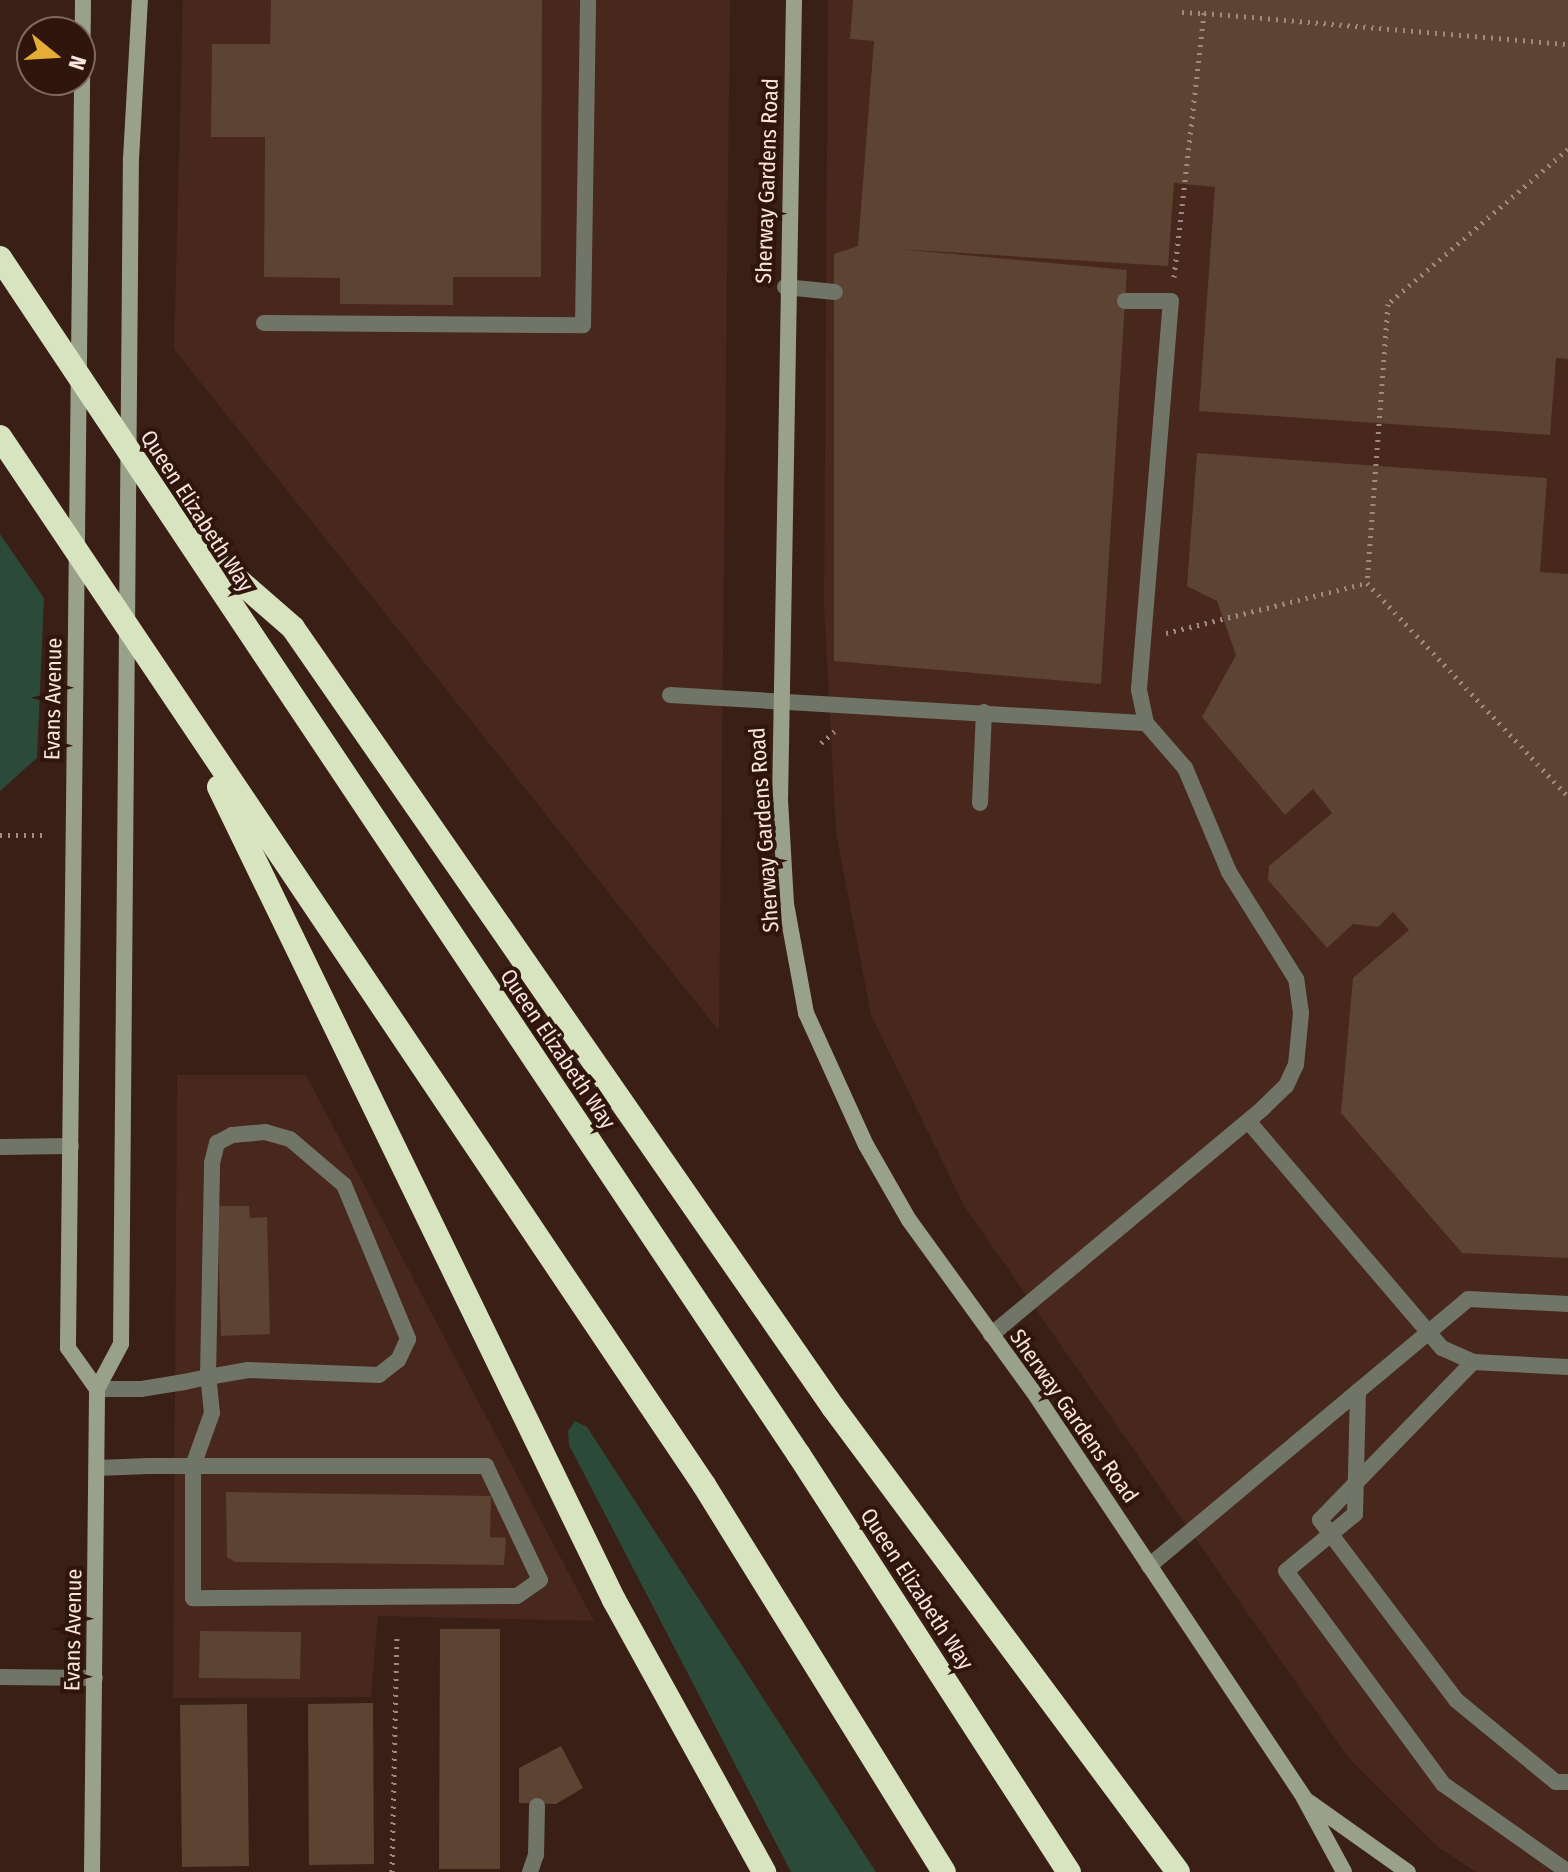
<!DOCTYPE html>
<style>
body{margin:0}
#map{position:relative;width:1568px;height:1872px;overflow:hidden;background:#391f16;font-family:"Fira Sans Condensed",sans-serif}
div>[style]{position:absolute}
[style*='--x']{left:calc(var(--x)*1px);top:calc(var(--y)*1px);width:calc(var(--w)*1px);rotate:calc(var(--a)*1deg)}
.built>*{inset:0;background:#48271c}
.green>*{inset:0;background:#2b4a3a}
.building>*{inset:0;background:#5d4332}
.path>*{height:5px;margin-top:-2.5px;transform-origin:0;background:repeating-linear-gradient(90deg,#9f8981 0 2px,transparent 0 8px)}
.lane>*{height:16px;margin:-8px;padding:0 8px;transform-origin:8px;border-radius:8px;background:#707567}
.street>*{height:16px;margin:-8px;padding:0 8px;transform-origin:8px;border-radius:8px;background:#707567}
.secondary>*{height:16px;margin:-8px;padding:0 8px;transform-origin:8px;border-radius:8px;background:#9aa18b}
.highway>*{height:24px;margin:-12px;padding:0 12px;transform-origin:12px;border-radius:12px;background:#d8e3c0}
span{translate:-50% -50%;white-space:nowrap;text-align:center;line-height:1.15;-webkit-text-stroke:8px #2f150c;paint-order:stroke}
.street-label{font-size:22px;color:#f8e5df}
.north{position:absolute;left:16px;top:16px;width:80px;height:80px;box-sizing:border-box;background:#2f150c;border:2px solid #7f6860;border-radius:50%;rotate:108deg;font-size:22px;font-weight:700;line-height:32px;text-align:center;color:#f8e5df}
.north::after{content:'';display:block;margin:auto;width:28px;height:36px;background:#e5ad35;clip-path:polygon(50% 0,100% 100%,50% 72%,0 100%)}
</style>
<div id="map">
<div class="built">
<i style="clip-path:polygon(183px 0,730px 0,719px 1031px,174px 349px)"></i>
<i style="clip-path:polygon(828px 0,1568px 0,1568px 1872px,1476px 1872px,1438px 1847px,1347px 1756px,964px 1206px,871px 1015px,836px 833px,824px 604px)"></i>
<i style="clip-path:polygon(177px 1075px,306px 1075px,594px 1621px,378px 1616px,371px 1697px,173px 1698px)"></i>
</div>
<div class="green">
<i style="clip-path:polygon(0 534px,44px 598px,37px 758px,0 791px)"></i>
<i style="clip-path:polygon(575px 1421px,587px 1427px,876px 1872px,791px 1872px,569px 1445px,568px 1431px)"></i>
</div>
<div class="building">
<i style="clip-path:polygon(271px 0,542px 0,541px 277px,453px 277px,453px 305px,340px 304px,340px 278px,264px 277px,265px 137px,211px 137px,212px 44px,270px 44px)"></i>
<i style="clip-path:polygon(853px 0,1568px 0,1568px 359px,1556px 358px,1550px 435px,1199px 411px,1215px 187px,1174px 183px,1168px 266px,899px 249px,1127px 270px,1101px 684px,834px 661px,834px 254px,858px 246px,874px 41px,850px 39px)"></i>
<i style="clip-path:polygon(1197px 453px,1547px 478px,1540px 572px,1568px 574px,1568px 1258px,1462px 1253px,1341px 1113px,1353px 978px,1409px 930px,1393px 912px,1378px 927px,1353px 924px,1327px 948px,1268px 880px,1269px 866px,1332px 813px,1313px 789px,1285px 815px,1202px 717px,1236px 655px,1217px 601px,1187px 586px)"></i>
<i style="clip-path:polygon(217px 1206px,249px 1206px,250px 1218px,267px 1217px,270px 1334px,221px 1336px)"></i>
<i style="clip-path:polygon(226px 1492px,491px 1496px,490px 1537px,506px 1538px,504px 1565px,235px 1562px,227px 1557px)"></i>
<i style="clip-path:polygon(440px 1629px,500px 1629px,500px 1869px,439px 1869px)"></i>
<i style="clip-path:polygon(200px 1631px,301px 1632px,300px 1679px,199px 1678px)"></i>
<i style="clip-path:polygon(373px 1703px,374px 1864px,309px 1865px,308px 1704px)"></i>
<i style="clip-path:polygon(247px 1704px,249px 1866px,182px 1867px,180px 1705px)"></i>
<i style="clip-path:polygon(561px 1746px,583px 1788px,556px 1804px,519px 1803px,519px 1768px)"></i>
</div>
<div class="path">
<i style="--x:1182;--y:12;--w:22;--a:3"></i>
<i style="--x:1568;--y:149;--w:238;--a:139.3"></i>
<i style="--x:1388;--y:304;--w:280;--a:94.3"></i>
<i style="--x:1367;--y:583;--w:293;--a:46.7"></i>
<i style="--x:1174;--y:277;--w:266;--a:-83.5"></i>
<i style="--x:1204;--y:13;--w:365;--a:4.9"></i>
<i style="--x:1166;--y:633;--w:207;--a:-14"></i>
<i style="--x:821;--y:743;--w:18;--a:-41"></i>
<i style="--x:0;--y:835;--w:48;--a:0"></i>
<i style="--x:392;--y:1872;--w:234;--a:-88.8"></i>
</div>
<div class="lane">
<i style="--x:785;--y:287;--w:50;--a:5.7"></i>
<i style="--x:264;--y:323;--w:319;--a:0.4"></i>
<i style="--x:583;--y:325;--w:325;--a:-89.1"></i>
<i style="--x:670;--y:695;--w:477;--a:3.4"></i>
<i style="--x:980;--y:803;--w:91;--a:-87.5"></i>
<i style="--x:1248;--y:1121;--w:299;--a:49.5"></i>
<i style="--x:1442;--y:1348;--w:34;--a:24"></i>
<i style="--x:0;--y:1147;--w:71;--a:-0.8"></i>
<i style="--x:991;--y:1335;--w:354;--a:-39.8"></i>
<i style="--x:1263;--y:1108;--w:32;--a:-44"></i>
<i style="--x:1286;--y:1086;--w:23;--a:-65"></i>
<i style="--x:1296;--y:1065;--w:52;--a:-84.5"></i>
<i style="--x:1301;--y:1013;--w:34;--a:-98"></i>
<i style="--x:1296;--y:979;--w:126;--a:-122.1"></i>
<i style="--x:1229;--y:872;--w:113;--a:-112.9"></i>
<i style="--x:1185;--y:768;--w:60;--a:-130.9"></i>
<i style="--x:1146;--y:723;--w:35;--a:-102"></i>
<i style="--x:1139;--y:689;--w:389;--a:-85.3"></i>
<i style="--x:1171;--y:301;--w:46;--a:180"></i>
<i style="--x:1568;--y:1367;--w:95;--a:-177"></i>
<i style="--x:1473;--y:1362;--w:220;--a:134.1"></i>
<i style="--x:1320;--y:1520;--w:226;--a:52.9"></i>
<i style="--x:1456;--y:1700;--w:129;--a:39.4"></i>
<i style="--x:1556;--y:1782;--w:12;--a:0"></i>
<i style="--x:1358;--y:1391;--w:123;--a:91.4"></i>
<i style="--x:1355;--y:1514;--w:89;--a:140.4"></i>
<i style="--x:1286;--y:1571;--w:265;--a:53.6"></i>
<i style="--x:1443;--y:1784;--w:153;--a:35.1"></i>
<i style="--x:97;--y:1468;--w:52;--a:-2.2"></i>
<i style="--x:149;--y:1466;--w:337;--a:0"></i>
<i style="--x:486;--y:1466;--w:126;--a:64.7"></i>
<i style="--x:540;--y:1580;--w:28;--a:145"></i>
<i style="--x:517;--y:1596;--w:324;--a:179.6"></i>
<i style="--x:193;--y:1598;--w:132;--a:-90"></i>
<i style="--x:193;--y:1466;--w:56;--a:-70.3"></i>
<i style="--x:212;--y:1413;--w:36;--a:-96"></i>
<i style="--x:208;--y:1377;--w:214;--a:-88.9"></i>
<i style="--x:212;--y:1163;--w:21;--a:-76"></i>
<i style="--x:217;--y:1143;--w:17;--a:-28"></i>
<i style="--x:232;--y:1135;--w:33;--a:-5"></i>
<i style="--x:265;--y:1132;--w:26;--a:16"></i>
<i style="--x:290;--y:1139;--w:71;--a:40.4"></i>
<i style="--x:344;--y:1185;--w:167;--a:67.4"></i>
<i style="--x:408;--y:1339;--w:23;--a:115"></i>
<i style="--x:398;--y:1360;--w:24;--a:142"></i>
<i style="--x:379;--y:1375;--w:131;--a:-177.8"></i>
<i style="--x:248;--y:1370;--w:41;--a:170.1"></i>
<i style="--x:208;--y:1377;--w:25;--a:168"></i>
<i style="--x:184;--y:1382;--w:44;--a:170.8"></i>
<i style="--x:141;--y:1389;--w:44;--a:180"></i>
<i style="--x:1149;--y:1566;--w:416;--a:-39.9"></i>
<i style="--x:1468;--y:1299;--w:100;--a:2.9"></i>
<i style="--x:530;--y:1872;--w:18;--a:-71"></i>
<i style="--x:536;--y:1855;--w:49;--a:-88.8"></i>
</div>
<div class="street">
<i style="--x:0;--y:1677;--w:95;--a:0.6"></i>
</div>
<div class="secondary">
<i style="--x:83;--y:0;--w:1348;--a:90.64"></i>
<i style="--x:68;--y:1348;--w:50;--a:54.7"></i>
<i style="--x:794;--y:0;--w:800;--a:91"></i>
<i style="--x:780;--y:800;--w:104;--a:86.7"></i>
<i style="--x:786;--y:904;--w:111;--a:79.6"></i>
<i style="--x:806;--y:1013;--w:145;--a:65.6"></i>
<i style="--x:866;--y:1145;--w:86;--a:60.2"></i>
<i style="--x:909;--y:1220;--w:218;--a:54.1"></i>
<i style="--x:1037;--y:1397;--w:482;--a:56.3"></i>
<i style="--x:1304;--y:1798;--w:84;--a:61.6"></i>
<i style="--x:1309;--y:1802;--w:121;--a:35.3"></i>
<i style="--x:92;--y:1872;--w:483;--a:-89.4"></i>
<i style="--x:97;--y:1389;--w:51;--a:-61.9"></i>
<i style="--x:121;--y:1344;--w:1185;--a:-89.52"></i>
<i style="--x:131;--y:159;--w:159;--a:-86.8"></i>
</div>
<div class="highway">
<i style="--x:0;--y:258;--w:1439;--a:56.28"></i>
<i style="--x:799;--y:1455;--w:497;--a:57.1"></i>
<i style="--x:0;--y:437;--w:1263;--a:56.11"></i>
<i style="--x:704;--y:1485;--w:455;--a:58.2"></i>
<i style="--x:198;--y:545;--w:126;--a:41.1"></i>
<i style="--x:293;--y:628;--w:948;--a:55.27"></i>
<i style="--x:833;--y:1407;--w:579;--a:53.43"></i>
<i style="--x:219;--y:787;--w:904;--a:64.09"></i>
<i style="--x:614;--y:1600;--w:311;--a:61.1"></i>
</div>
<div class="street-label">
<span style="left:767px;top:181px;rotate:-88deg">Sherway Gardens Road</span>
<span style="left:197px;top:511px;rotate:57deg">Queen Elizabeth Way</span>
<span style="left:53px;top:699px;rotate:-89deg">Evans Avenue</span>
<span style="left:764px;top:830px;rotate:-94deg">Sherway Gardens Road</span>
<span style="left:558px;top:1049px;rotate:56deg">Queen Elizabeth Way</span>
<span style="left:1074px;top:1416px;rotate:55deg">Sherway Gardens Road</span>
<span style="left:917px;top:1589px;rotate:57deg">Queen Elizabeth Way</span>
<span style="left:73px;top:1630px;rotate:-89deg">Evans Avenue</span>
</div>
<div class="north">N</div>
</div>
